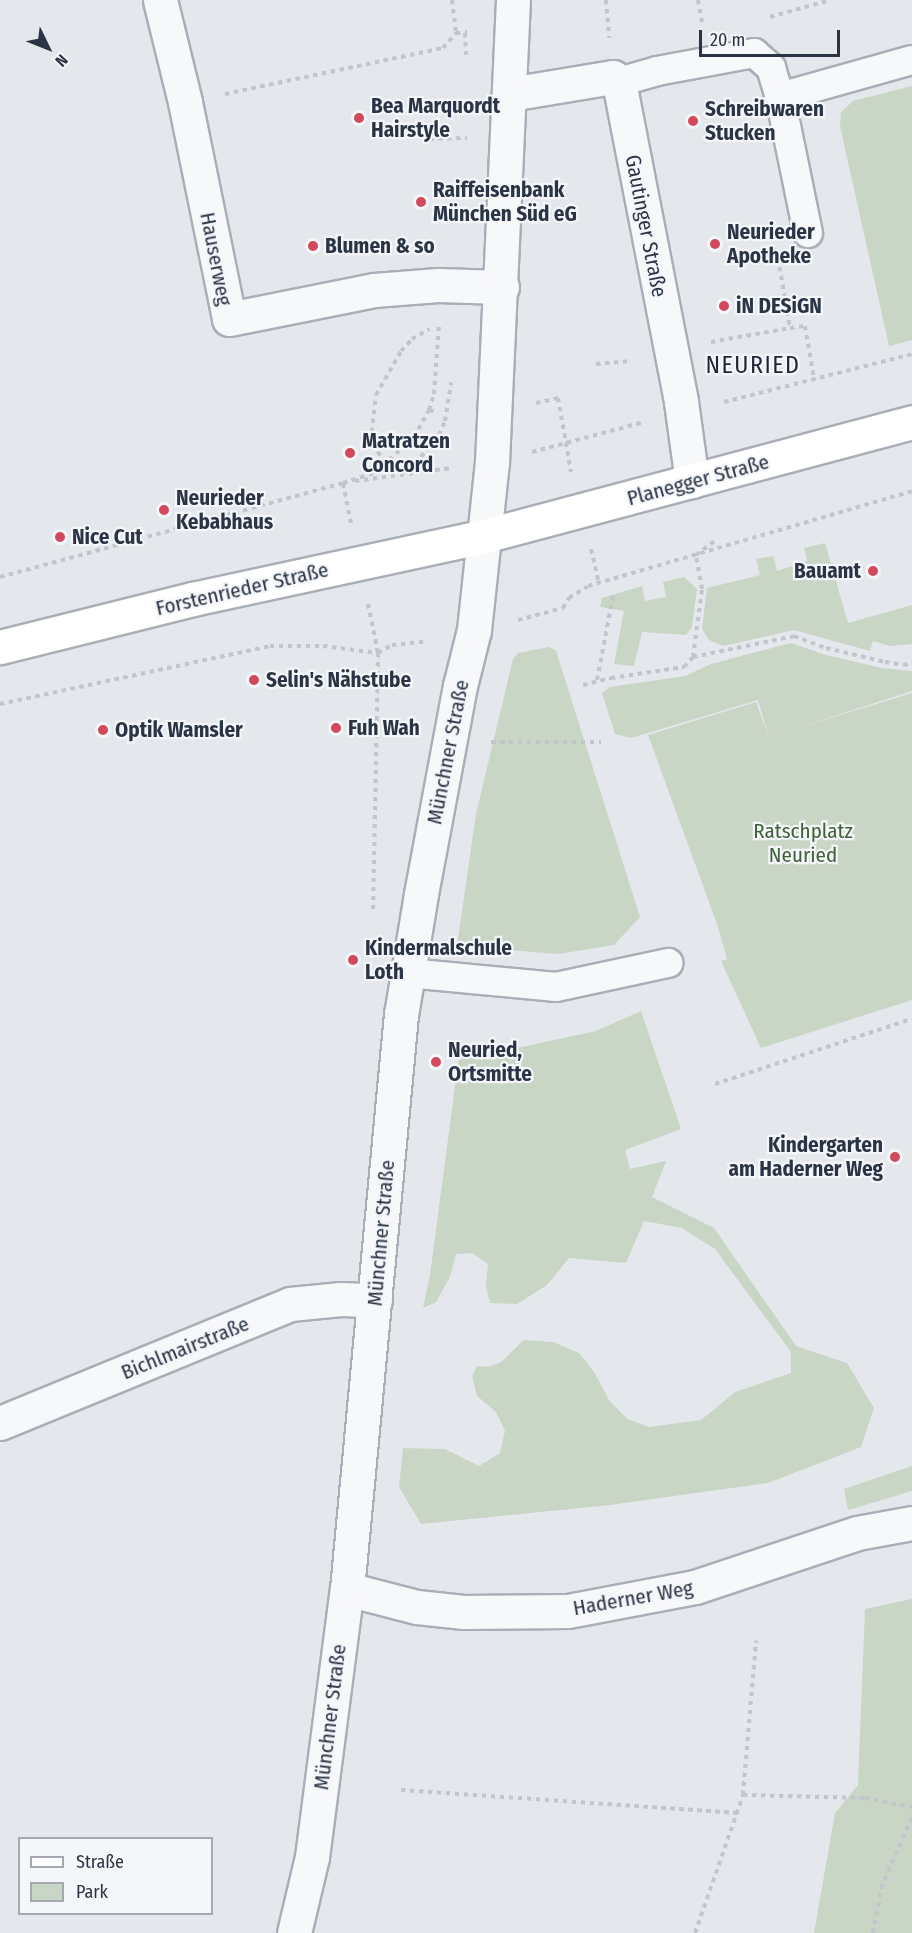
<!DOCTYPE html>
<meta charset="utf-8">
<style>
body{margin:0}
#map{position:relative;width:912px;height:1933px;overflow:hidden;background:#e4e7ec;font-family:"Fira Sans Condensed",sans-serif}
div>[style]{position:absolute}
[style*='--x']{left:calc(var(--x)*1px);top:calc(var(--y)*1px);width:calc(var(--w)*1px);rotate:calc(var(--a)*1deg)}
.green>*{inset:0;background:#c9d6c5}
.path>*{height:4px;margin-top:-2px;transform-origin:0;background:repeating-linear-gradient(90deg,#c2c5cb 0 4.5px,transparent 0 9px)}
.roads{filter:drop-shadow(2px 0 #a9aeb7) drop-shadow(-2px 0 #a9aeb7) drop-shadow(0 2px #a9aeb7) drop-shadow(0 -2px #a9aeb7)}
.service>*{height:28px;margin:-14px;padding:0 14px;transform-origin:14px;border-radius:14px;background:#f7f8fa}
.minor>*{height:33px;margin:-16.5px;padding:0 16.5px;transform-origin:16.5px;border-radius:16.5px;background:#f7f8fa}
.secondary>*{height:33px;margin:-16.5px;padding:0 16.5px;transform-origin:16.5px;border-radius:16.5px;background:#fff}
.dots>*{width:16px;height:16px;translate:-50% -50%;box-sizing:border-box;border:3px solid #f4f6f9;border-radius:50%}
span{translate:-50% -50%;white-space:nowrap;text-align:center;line-height:1.15;-webkit-text-stroke:4.5px #f4f6f9;paint-order:stroke}
.poi-label{font-size:21px;color:#2b3445;font-weight:700}
.left{translate:0 -50%;text-align:left}
.right{translate:-100% -50%;text-align:right}
.street-label{font-size:21px;color:#2b3445}
.park-label{font-size:21px;color:#3f6138}
.quarter-label{font-size:24px;color:#1d2536;letter-spacing:1.5px}
.legend{position:absolute;left:18px;top:1837px;width:195px;height:78px;box-sizing:border-box;background:#f4f6f9;border:2px solid #a4a8b1;margin:0;padding:8px 10px;list-style:none;font-size:18px;color:#2b3445}
.legend li{display:flex;align-items:center;gap:12px;height:30px}
.legend b{width:30px;border:2px solid #a4a8b1}
.north{position:absolute;left:18px;top:18px;width:60px;height:60px;-webkit-text-stroke:4px #f4f6f9;paint-order:stroke;rotate:133deg;font-size:16px;font-weight:700;line-height:24px;text-align:center;color:#2b3445}
.north::after{content:'';display:block;margin:auto;width:21px;height:27px;background:#2b3445;clip-path:polygon(50% 0,100% 100%,50% 72%,0 100%)}
.scale{position:absolute;left:699px;top:30px;width:141px;height:27px;box-sizing:border-box;border:3px solid #2b3445;border-top:0;padding-left:8px;font-size:18px;line-height:21px;white-space:nowrap;color:#2b3445;-webkit-text-stroke:4px #f4f6f9;paint-order:stroke}
</style>
<div id="map">
<div class="green">
<i style="clip-path:polygon(912px 86px,912px 340px,889px 346px,840px 126px,841px 112px,853px 101px)"></i>
<i style="clip-path:polygon(825px 543px,848px 623px,912px 605px,912px 644px,890px 646px,873px 641px,870px 651px,794px 630px,723px 646px,709px 640px,702px 629px,707px 588px,760px 575px,756px 559px,773px 556px,777px 571px,807px 561px,804px 548px)"></i>
<i style="clip-path:polygon(684px 577px,697px 589px,692px 627px,686px 635px,642px 632px,634px 666px,614px 664px,624px 611px,600px 607px,602px 598px,642px 586px,645px 601px,666px 597px,663px 582px)"></i>
<i style="clip-path:polygon(791px 643px,826px 655px,882px 668px,912px 671px,912px 691px,794px 729px,912px 693px,912px 1000px,761px 1048px,721px 961px,727px 959px,717px 924px,648px 735px,756px 702px,769px 738px,758px 700px,631px 738px,615px 734px,602px 693px,610px 687px,685px 676px,711px 664px)"></i>
<i style="clip-path:polygon(549px 647px,556px 651px,640px 917px,614px 945px,558px 954px,457px 946px,476px 814px,513px 659px,518px 653px)"></i>
<i style="clip-path:polygon(641px 1011px,681px 1129px,625px 1150px,630px 1169px,666px 1161px,652px 1197px,714px 1228px,796px 1346px,847px 1363px,874px 1408px,861px 1447px,768px 1483px,610px 1505px,421px 1524px,399px 1487px,403px 1448px,445px 1449px,479px 1466px,500px 1453px,505px 1431px,496px 1412px,477px 1396px,472px 1376px,477px 1366px,488px 1367px,501px 1362px,524px 1340px,553px 1342px,579px 1353px,594px 1372px,609px 1400px,627px 1419px,649px 1427px,701px 1420px,735px 1392px,791px 1373px,791px 1352px,715px 1249px,682px 1228px,644px 1221px,626px 1263px,569px 1258px,547px 1285px,517px 1304px,490px 1303px,486px 1287px,488px 1264px,472px 1253px,456px 1254px,450px 1277px,436px 1302px,423px 1308px,430px 1275px,460px 1049px,503px 1051px,596px 1031px)"></i>
<i style="clip-path:polygon(912px 1466px,912px 1491px,848px 1510px,844px 1489px)"></i>
<i style="clip-path:polygon(912px 1599px,912px 1933px,814px 1933px,835px 1813px,858px 1785px,865px 1609px)"></i>
</div>
<div class="path">
<i style="--x:452;--y:0;--w:33;--a:83"></i>
<i style="--x:606;--y:0;--w:38;--a:85"></i>
<i style="--x:698;--y:0;--w:23;--a:80"></i>
<i style="--x:770;--y:17;--w:62;--a:-15.8"></i>
<i style="--x:465;--y:33;--w:22;--a:87"></i>
<i style="--x:225;--y:94;--w:223;--a:-11.9"></i>
<i style="--x:443;--y:48;--w:20;--a:-49"></i>
<i style="--x:456;--y:33;--w:11;--a:-5"></i>
<i style="--x:429;--y:139;--w:38;--a:-2"></i>
<i style="--x:778;--y:258;--w:71;--a:80.3"></i>
<i style="--x:790;--y:328;--w:15;--a:-8"></i>
<i style="--x:805;--y:326;--w:54;--a:80.4"></i>
<i style="--x:711;--y:342;--w:80;--a:-10"></i>
<i style="--x:596;--y:364;--w:33;--a:-5"></i>
<i style="--x:724;--y:402;--w:194;--a:-14.3"></i>
<i style="--x:536;--y:403;--w:23;--a:-13"></i>
<i style="--x:558;--y:398;--w:75;--a:80"></i>
<i style="--x:429;--y:410;--w:7;--a:16"></i>
<i style="--x:532;--y:452;--w:116;--a:-15"></i>
<i style="--x:385;--y:463;--w:19;--a:-122"></i>
<i style="--x:375;--y:447;--w:15;--a:-101"></i>
<i style="--x:372;--y:432;--w:37;--a:-84"></i>
<i style="--x:376;--y:395;--w:51;--a:-60.4"></i>
<i style="--x:401;--y:351;--w:16;--a:-47"></i>
<i style="--x:412;--y:339;--w:20;--a:-30"></i>
<i style="--x:401;--y:474;--w:26;--a:-40"></i>
<i style="--x:421;--y:457;--w:28;--a:-51"></i>
<i style="--x:439;--y:435;--w:15;--a:-67"></i>
<i style="--x:445;--y:421;--w:39;--a:-81"></i>
<i style="--x:355;--y:481;--w:97;--a:-7.7"></i>
<i style="--x:351;--y:523;--w:41;--a:-101.3"></i>
<i style="--x:343;--y:483;--w:35;--a:-18"></i>
<i style="--x:376;--y:472;--w:52;--a:-42.6"></i>
<i style="--x:414;--y:437;--w:31;--a:-61"></i>
<i style="--x:429;--y:410;--w:17;--a:-73"></i>
<i style="--x:434;--y:394;--w:69;--a:-85.9"></i>
<i style="--x:591;--y:549;--w:35;--a:77"></i>
<i style="--x:0;--y:577;--w:357;--a:-15.3"></i>
<i style="--x:368;--y:604;--w:50;--a:78.5"></i>
<i style="--x:378;--y:653;--w:258;--a:91.1"></i>
<i style="--x:518;--y:620;--w:47;--a:-14.9"></i>
<i style="--x:563;--y:608;--w:12;--a:-59"></i>
<i style="--x:569;--y:598;--w:22;--a:-32"></i>
<i style="--x:588;--y:586;--w:338;--a:-16.3"></i>
<i style="--x:693;--y:657;--w:69;--a:-82.5"></i>
<i style="--x:702;--y:589;--w:35;--a:-100"></i>
<i style="--x:696;--y:555;--w:25;--a:-37"></i>
<i style="--x:597;--y:680;--w:86;--a:-79.2"></i>
<i style="--x:583;--y:685;--w:29;--a:-14"></i>
<i style="--x:611;--y:678;--w:74;--a:-8.6"></i>
<i style="--x:684;--y:667;--w:13;--a:-48"></i>
<i style="--x:693;--y:657;--w:103;--a:-11.7"></i>
<i style="--x:794;--y:636;--w:34;--a:21"></i>
<i style="--x:826;--y:648;--w:61;--a:13.3"></i>
<i style="--x:885;--y:662;--w:18;--a:9"></i>
<i style="--x:903;--y:665;--w:9;--a:-13"></i>
<i style="--x:0;--y:704;--w:276;--a:-12.1"></i>
<i style="--x:270;--y:646;--w:53;--a:0"></i>
<i style="--x:323;--y:646;--w:55;--a:7.3"></i>
<i style="--x:378;--y:653;--w:16;--a:-30"></i>
<i style="--x:392;--y:645;--w:36;--a:-6"></i>
<i style="--x:491;--y:742;--w:110;--a:0"></i>
<i style="--x:715;--y:1084;--w:207;--a:-18.3"></i>
<i style="--x:401;--y:1790;--w:338;--a:3.9"></i>
<i style="--x:743;--y:1795;--w:122;--a:1.4"></i>
<i style="--x:865;--y:1798;--w:48;--a:10.8"></i>
<i style="--x:695;--y:1933;--w:146;--a:-70.8"></i>
<i style="--x:743;--y:1795;--w:155;--a:-85.2"></i>
<i style="--x:873;--y:1933;--w:46;--a:-79.9"></i>
<i style="--x:881;--y:1888;--w:77;--a:-66.4"></i>
</div>
<div class="roads">
<div class="service">
<i style="--x:619;--y:82;--w:40;--a:-16"></i>
<i style="--x:657;--y:71;--w:99;--a:-10.5"></i>
<i style="--x:754;--y:53;--w:23;--a:41"></i>
<i style="--x:771;--y:68;--w:30;--a:73"></i>
<i style="--x:808;--y:233;--w:139;--a:-101.6"></i>
<i style="--x:780;--y:97;--w:137;--a:-15.7"></i>
<i style="--x:408;--y:973;--w:149;--a:5.4"></i>
<i style="--x:556;--y:987;--w:115;--a:-12.1"></i>
</div>
<div class="minor">
<i style="--x:160;--y:0;--w:105;--a:76.2"></i>
<i style="--x:185;--y:102;--w:221;--a:78.5"></i>
<i style="--x:229;--y:319;--w:148;--a:-11.3"></i>
<i style="--x:374;--y:290;--w:64;--a:-4.5"></i>
<i style="--x:438;--y:285;--w:64;--a:1.8"></i>
<i style="--x:510;--y:94;--w:104;--a:-9.4"></i>
<i style="--x:613;--y:77;--w:8;--a:40"></i>
<i style="--x:619;--y:82;--w:326;--a:79"></i>
<i style="--x:681;--y:402;--w:80;--a:82.1"></i>
<i style="--x:0;--y:1423;--w:313;--a:-22.3"></i>
<i style="--x:290;--y:1304;--w:51;--a:-5.6"></i>
<i style="--x:341;--y:1299;--w:34;--a:2"></i>
<i style="--x:347;--y:1589;--w:72;--a:14.4"></i>
<i style="--x:417;--y:1607;--w:47;--a:6.1"></i>
<i style="--x:464;--y:1612;--w:104;--a:-0.6"></i>
<i style="--x:568;--y:1611;--w:129;--a:-10.7"></i>
<i style="--x:695;--y:1587;--w:171;--a:-18.4"></i>
<i style="--x:857;--y:1533;--w:56;--a:-10.3"></i>
<i style="--x:294;--y:1933;--w:78;--a:-76.7"></i>
<i style="--x:312;--y:1857;--w:270;--a:-82.6"></i>
<i style="--x:347;--y:1589;--w:577;--a:-84.63"></i>
<i style="--x:401;--y:1015;--w:123;--a:-80.6"></i>
<i style="--x:421;--y:894;--w:212;--a:-79.4"></i>
<i style="--x:460;--y:686;--w:58;--a:-76"></i>
<i style="--x:474;--y:630;--w:169;--a:-83.9"></i>
<i style="--x:492;--y:462;--w:462;--a:-87.4"></i>
</div>
<div class="secondary">
<i style="--x:0;--y:647;--w:199;--a:-14"></i>
<i style="--x:193;--y:599;--w:298;--a:-12.2"></i>
<i style="--x:484;--y:536;--w:443;--a:-14.9"></i>
</div>
</div>
<div class="dots">
<i style="left:359px;top:118px;background:#d1495b"></i>
<i style="left:693px;top:121px;background:#d1495b"></i>
<i style="left:421px;top:202px;background:#d1495b"></i>
<i style="left:715px;top:244px;background:#d1495b"></i>
<i style="left:313px;top:246px;background:#d1495b"></i>
<i style="left:724px;top:306px;background:#d1495b"></i>
<i style="left:350px;top:453px;background:#d1495b"></i>
<i style="left:164px;top:510px;background:#d1495b"></i>
<i style="left:60px;top:537px;background:#d1495b"></i>
<i style="left:873px;top:571px;background:#d1495b"></i>
<i style="left:254px;top:680px;background:#d1495b"></i>
<i style="left:336px;top:728px;background:#d1495b"></i>
<i style="left:103px;top:730px;background:#d1495b"></i>
<i style="left:353px;top:960px;background:#d1495b"></i>
<i style="left:436px;top:1062px;background:#d1495b"></i>
<i style="left:895px;top:1157px;background:#d1495b"></i>
</div>
<div class="poi-label">
<span class="left" style="left:371px;top:118px">Bea Marquordt<br>Hairstyle</span>
<span class="left" style="left:705px;top:121px">Schreibwaren<br>Stucken</span>
<span class="left" style="left:433px;top:202px">Raiffeisenbank<br>München Süd eG</span>
<span class="left" style="left:727px;top:244px">Neurieder<br>Apotheke</span>
<span class="left" style="left:325px;top:246px">Blumen &amp; so</span>
<span class="left" style="left:736px;top:306px">iN DESiGN</span>
<span class="left" style="left:362px;top:453px">Matratzen<br>Concord</span>
<span class="left" style="left:176px;top:510px">Neurieder<br>Kebabhaus</span>
<span class="left" style="left:72px;top:537px">Nice Cut</span>
<span class="right" style="left:861px;top:571px">Bauamt</span>
<span class="left" style="left:266px;top:680px">Selin's Nähstube</span>
<span class="left" style="left:348px;top:728px">Fuh Wah</span>
<span class="left" style="left:115px;top:730px">Optik Wamsler</span>
<span class="left" style="left:365px;top:960px">Kindermalschule<br>Loth</span>
<span class="left" style="left:448px;top:1062px">Neuried,<br>Ortsmitte</span>
<span class="right" style="left:883px;top:1157px">Kindergarten<br>am Haderner Weg</span>
</div>
<div class="street-label">
<span style="left:646px;top:226px;rotate:79deg">Gautinger Straße</span>
<span style="left:216px;top:259px;rotate:79deg">Hauserweg</span>
<span style="left:698px;top:480px;rotate:-15deg">Planegger Straße</span>
<span style="left:242px;top:589px;rotate:-13deg">Forstenrieder Straße</span>
<span style="left:448px;top:752px;rotate:-79deg">Münchner Straße</span>
<span style="left:381px;top:1233px;rotate:-85deg">Münchner Straße</span>
<span style="left:185px;top:1348px;rotate:-22deg">Bichlmairstraße</span>
<span style="left:633px;top:1598px;rotate:-10deg">Haderner Weg</span>
<span style="left:330px;top:1717px;rotate:-83deg">Münchner Straße</span>
</div>
<div class="park-label">
<span style="left:803px;top:843px">Ratschplatz<br>Neuried</span>
</div>
<div class="quarter-label">
<span style="left:753px;top:366px">NEURIED</span>
</div>
<ul class="legend">
<li><b style="height:8px;background:#fff"></b>Straße</li>
<li><b style="height:16px;background:#c9d6c5"></b>Park</li>
</ul>
<div class="north">N</div>
<div class="scale">20 m</div>
</div>
